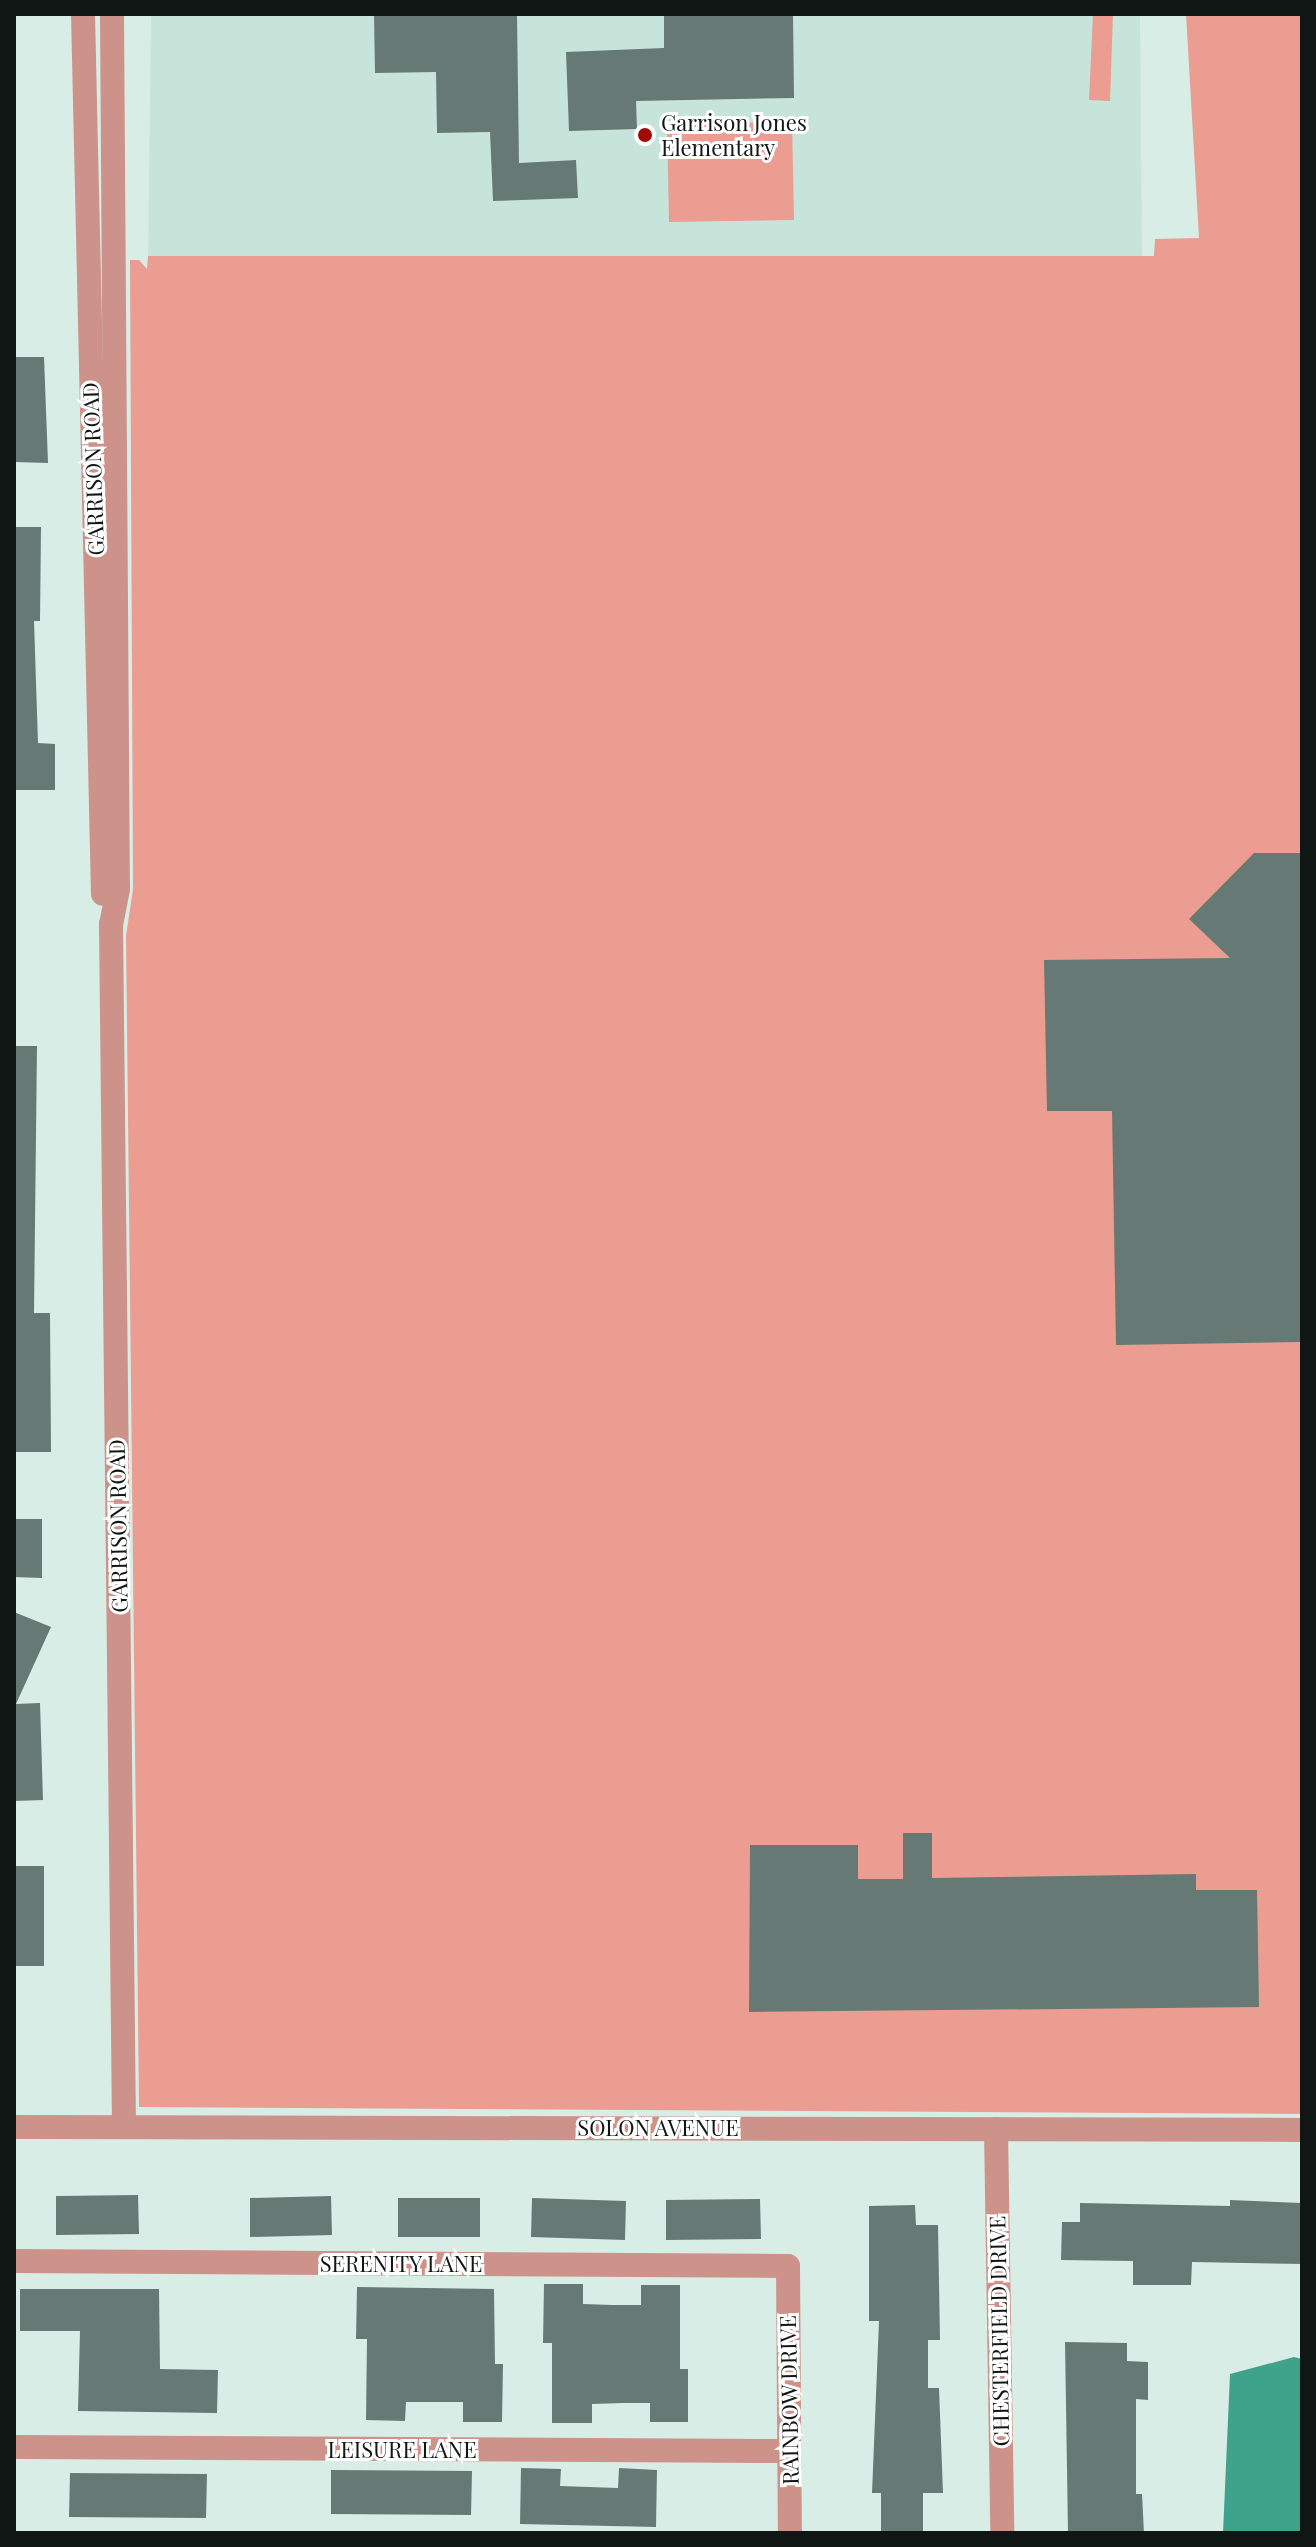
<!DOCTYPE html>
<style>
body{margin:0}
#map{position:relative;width:1316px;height:2547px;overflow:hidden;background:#d9ede7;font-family:"Playfair Display",serif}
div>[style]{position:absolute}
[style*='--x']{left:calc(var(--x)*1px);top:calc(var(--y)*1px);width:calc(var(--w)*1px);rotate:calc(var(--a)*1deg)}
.built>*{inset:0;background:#c7e4db}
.green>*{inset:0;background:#eb9d91}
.water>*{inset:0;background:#3fa38c}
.building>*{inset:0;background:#677974}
.minor>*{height:24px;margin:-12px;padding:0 12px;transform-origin:12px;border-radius:12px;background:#cd938a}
.dots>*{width:22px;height:22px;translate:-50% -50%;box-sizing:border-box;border:4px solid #fff;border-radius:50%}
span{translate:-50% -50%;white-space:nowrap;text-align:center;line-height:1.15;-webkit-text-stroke:6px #fff;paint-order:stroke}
.poi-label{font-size:22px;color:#0f1613}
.left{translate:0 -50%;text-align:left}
.street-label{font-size:22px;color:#0f1613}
.frame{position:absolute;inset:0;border:16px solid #0f1613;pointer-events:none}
</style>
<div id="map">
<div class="built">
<i style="clip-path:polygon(151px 14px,1140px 14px,1142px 256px,148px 256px)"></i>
</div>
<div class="green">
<i style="clip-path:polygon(1093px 14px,1113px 14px,1110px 101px,1089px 100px)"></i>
<i style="clip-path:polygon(1186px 14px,1302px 14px,1302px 2114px,139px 2107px,126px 936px,133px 889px,130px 260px,139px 260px,147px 269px,148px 256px,1154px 256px,1155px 239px,1199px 238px)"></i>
<i style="clip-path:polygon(792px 122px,794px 220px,669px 222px,667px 124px)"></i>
</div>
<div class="water">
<i style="clip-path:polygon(1294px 2357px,1302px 2359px,1302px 2533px,1223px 2533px,1230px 2374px)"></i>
</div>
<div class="building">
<i style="clip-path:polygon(374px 14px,517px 14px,519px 163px,576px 160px,578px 198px,493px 201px,490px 132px,437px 133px,436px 72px,375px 73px)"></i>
<i style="clip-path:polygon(664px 14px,793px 14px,794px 98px,636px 101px,637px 129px,569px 131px,566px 52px,664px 48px)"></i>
<i style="clip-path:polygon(14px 357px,44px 357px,48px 463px,14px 462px)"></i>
<i style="clip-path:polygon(14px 527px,41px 527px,40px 621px,34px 621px,38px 743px,55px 744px,55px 790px,14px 790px)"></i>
<i style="clip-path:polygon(1254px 853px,1302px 853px,1302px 1342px,1116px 1345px,1112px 1111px,1047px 1111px,1044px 960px,1230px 958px,1189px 919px)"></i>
<i style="clip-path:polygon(14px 1046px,37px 1046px,34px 1313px,50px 1313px,51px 1452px,14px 1452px)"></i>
<i style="clip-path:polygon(14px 1519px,42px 1519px,42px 1578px,14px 1577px)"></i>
<i style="clip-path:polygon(14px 1612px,51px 1627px,16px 1704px,40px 1703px,43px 1800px,14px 1801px)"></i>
<i style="clip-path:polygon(903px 1833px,932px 1833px,932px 1878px,1196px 1874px,1196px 1890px,1257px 1890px,1259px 2007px,749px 2012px,750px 1845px,858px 1845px,858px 1879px,903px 1879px)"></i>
<i style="clip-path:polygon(14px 1866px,44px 1866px,44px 1966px,14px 1966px)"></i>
<i style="clip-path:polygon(138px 2195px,139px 2234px,56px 2235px,56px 2196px)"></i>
<i style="clip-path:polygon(331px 2196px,332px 2235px,250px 2237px,250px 2198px)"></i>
<i style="clip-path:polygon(398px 2198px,480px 2198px,480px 2237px,398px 2237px)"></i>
<i style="clip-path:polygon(532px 2198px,626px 2201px,625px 2240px,531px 2237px)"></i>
<i style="clip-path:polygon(760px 2199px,761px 2239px,666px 2240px,666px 2200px)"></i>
<i style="clip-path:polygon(1230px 2200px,1302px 2203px,1302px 2264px,1192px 2262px,1191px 2285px,1133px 2285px,1133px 2261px,1061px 2260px,1062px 2222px,1080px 2222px,1080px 2203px,1230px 2206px)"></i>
<i style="clip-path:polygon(915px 2205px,916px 2225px,938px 2225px,940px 2340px,928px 2340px,928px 2388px,939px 2388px,943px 2493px,923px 2493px,923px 2533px,881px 2533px,881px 2493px,872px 2493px,879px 2321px,869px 2321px,869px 2206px)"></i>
<i style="clip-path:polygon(544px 2284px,583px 2284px,583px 2304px,612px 2305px,641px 2305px,641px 2285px,680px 2285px,680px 2369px,688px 2369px,688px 2422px,650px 2422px,650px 2403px,623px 2403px,592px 2404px,592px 2423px,552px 2423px,552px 2343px,543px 2343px)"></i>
<i style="clip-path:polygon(357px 2287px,494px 2289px,495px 2364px,503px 2364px,502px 2422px,463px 2422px,463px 2402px,406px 2402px,405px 2421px,366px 2420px,367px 2339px,356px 2339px)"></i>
<i style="clip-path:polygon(20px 2289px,159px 2289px,160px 2369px,218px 2370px,217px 2413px,78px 2411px,80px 2331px,20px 2331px)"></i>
<i style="clip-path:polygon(1065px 2342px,1127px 2343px,1127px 2361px,1148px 2362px,1148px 2400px,1136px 2399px,1136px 2494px,1142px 2494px,1144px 2533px,1068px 2533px)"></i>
<i style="clip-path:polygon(521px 2468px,561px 2469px,560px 2486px,618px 2488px,619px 2468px,657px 2470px,656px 2527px,520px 2524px)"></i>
<i style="clip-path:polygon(331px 2470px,472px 2471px,471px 2515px,331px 2514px)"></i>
<i style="clip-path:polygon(70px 2473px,207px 2474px,206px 2518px,69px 2517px)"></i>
</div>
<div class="minor">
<i style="--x:83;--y:14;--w:880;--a:88.7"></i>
<i style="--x:112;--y:14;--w:875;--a:89.61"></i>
<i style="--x:118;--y:889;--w:36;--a:101"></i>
<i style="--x:111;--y:924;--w:1203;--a:89.38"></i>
<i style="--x:14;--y:2127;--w:1288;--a:0.13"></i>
<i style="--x:996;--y:2129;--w:404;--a:89.1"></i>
<i style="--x:14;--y:2261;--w:774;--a:0.37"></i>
<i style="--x:788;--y:2266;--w:267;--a:89.6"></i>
<i style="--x:14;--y:2447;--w:775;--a:0.3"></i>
</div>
<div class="dots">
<i style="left:645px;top:135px;background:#a20b05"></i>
</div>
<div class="poi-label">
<span class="left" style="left:661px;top:135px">Garrison Jones<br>Elementary</span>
</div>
<div class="street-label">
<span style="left:93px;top:469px;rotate:-92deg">GARRISON ROAD</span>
<span style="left:118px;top:1526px;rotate:-91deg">GARRISON ROAD</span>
<span style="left:658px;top:2128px">SOLON AVENUE</span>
<span style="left:401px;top:2264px">SERENITY LANE</span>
<span style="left:999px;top:2331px;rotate:-91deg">CHESTERFIELD DRIVE</span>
<span style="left:789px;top:2400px;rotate:-91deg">RAINBOW DRIVE</span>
<span style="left:402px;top:2450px">LEISURE LANE</span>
</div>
<div class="frame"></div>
</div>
